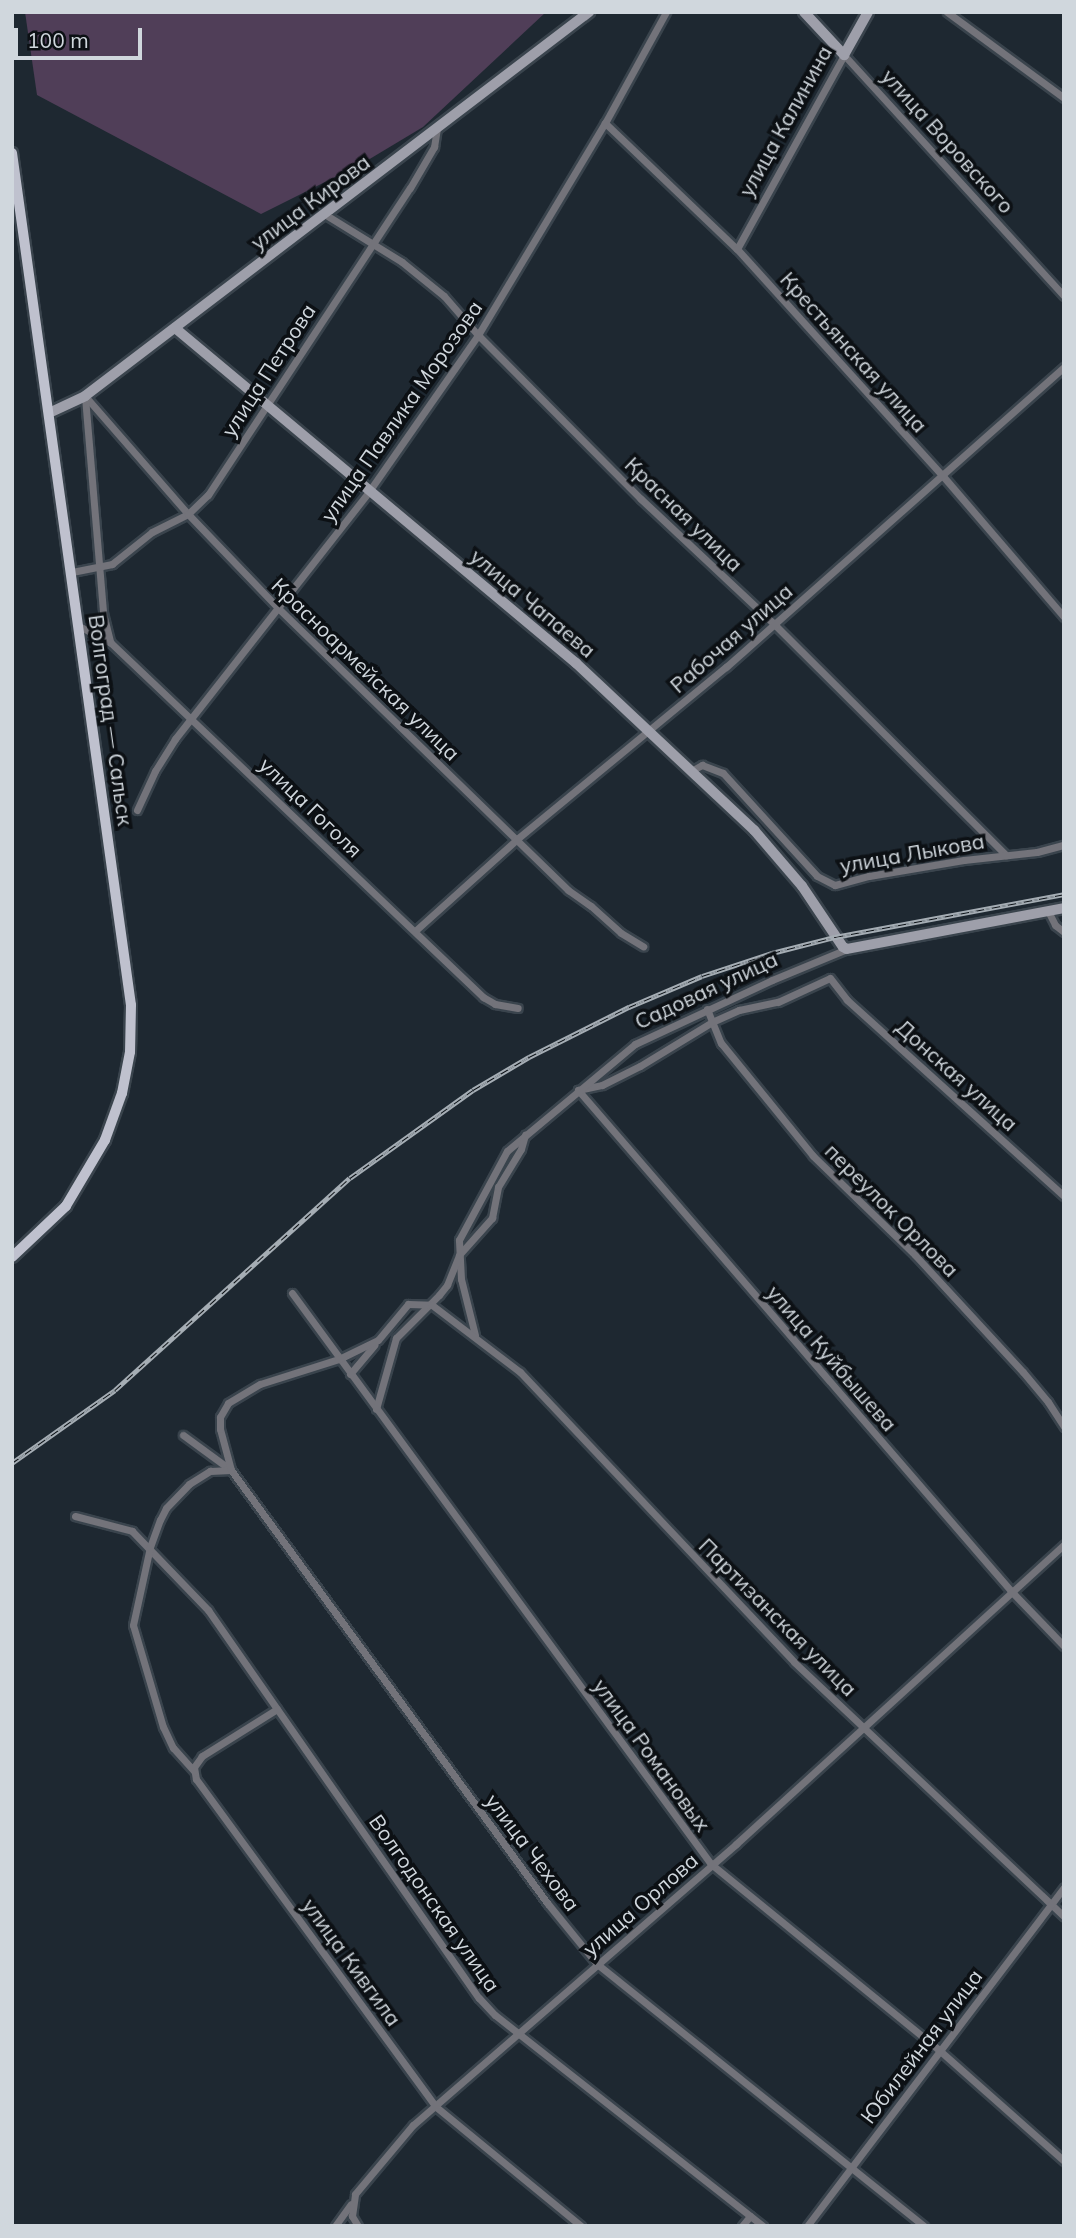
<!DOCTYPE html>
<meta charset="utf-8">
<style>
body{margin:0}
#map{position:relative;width:1076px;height:2238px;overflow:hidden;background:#1e2831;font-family:Mulish,sans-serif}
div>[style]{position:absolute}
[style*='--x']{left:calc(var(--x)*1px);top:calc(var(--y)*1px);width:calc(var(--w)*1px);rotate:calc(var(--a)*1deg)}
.green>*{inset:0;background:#503e58}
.roads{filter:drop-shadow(2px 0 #3a444d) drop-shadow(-2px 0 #3a444d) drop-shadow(0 2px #3a444d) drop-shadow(0 -2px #3a444d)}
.street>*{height:7px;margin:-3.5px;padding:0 3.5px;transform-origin:3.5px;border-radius:3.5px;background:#73737a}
.secondary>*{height:10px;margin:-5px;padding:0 5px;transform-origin:5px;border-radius:5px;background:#9e9faa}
.primary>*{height:10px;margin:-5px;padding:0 5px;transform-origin:5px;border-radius:5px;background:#bfc1ce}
.rail>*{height:5px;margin-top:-2.5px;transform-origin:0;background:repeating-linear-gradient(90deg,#0c1014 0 8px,#a5adb4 0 16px);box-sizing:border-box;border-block:2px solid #a5adb4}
span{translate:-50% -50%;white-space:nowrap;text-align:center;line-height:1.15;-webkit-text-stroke:7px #0c1014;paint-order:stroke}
.street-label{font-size:21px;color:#d0d7dd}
.frame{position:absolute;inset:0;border:14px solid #d0d7dd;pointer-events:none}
.scale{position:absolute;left:14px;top:28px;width:128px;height:32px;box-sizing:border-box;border:4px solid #d0d7dd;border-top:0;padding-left:9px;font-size:21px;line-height:24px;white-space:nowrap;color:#d0d7dd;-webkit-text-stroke:5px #0c1014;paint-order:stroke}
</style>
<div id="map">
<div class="green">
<i style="clip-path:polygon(25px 12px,546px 12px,423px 127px,363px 163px,261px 214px,37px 95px)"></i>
</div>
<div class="roads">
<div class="street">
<i style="--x:947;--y:12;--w:145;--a:36.3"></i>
<i style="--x:605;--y:123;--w:182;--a:43.7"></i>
<i style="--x:737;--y:249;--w:305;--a:47.8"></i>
<i style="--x:942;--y:475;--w:187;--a:49.3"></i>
<i style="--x:326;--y:215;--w:89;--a:31.7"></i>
<i style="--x:402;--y:262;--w:54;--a:39"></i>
<i style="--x:444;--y:296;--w:52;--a:48.9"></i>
<i style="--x:478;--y:335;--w:231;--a:45.2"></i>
<i style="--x:641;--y:499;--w:184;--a:43.2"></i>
<i style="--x:775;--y:625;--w:326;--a:44.9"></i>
<i style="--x:737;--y:249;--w:222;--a:-61.1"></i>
<i style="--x:844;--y:55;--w:326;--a:47.6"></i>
<i style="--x:85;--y:396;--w:157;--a:48.9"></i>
<i style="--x:188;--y:514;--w:130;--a:46.2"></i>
<i style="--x:278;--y:608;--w:405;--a:44.2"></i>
<i style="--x:568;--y:890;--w:28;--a:35"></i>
<i style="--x:591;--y:906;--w:40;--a:42"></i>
<i style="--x:621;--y:933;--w:26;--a:31"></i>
<i style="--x:85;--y:397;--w:217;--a:85.2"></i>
<i style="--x:103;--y:613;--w:29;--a:76"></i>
<i style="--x:72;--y:572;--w:41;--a:-11.3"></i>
<i style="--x:112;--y:564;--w:51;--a:-38.7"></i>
<i style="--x:152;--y:532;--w:40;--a:-26.6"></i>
<i style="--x:188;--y:514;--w:28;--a:-44"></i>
<i style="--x:208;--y:495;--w:367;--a:-56.7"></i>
<i style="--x:410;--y:188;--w:48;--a:-59.7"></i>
<i style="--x:434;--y:147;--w:18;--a:-81"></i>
<i style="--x:79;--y:626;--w:36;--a:28"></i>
<i style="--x:111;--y:643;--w:514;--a:43.58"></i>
<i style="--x:483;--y:997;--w:14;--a:30"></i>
<i style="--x:495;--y:1004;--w:23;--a:10"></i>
<i style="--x:691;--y:771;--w:13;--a:-29"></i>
<i style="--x:702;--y:765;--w:22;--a:21"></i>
<i style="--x:723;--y:773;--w:139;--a:47.6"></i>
<i style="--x:817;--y:876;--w:20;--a:27"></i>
<i style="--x:835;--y:885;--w:35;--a:-15"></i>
<i style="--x:869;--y:876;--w:96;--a:-9.6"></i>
<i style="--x:964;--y:860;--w:73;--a:-6.3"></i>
<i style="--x:1037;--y:852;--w:28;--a:-15"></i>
<i style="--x:137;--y:810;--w:43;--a:-65.2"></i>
<i style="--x:155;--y:771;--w:38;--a:-58"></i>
<i style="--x:175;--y:739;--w:316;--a:-51.9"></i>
<i style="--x:370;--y:490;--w:189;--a:-55.1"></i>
<i style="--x:478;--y:335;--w:247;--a:-59.1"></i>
<i style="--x:605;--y:123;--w:127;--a:-61.2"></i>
<i style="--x:1048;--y:911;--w:16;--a:63"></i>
<i style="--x:1055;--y:925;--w:11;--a:38"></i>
<i style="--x:415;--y:931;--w:137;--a:-42"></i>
<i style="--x:517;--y:839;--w:271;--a:-39.5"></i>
<i style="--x:726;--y:667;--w:452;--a:-41.6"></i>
<i style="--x:707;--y:1009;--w:37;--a:68"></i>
<i style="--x:721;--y:1043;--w:146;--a:50.8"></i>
<i style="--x:813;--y:1156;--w:142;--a:44.1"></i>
<i style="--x:915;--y:1255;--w:159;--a:47.3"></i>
<i style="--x:1023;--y:1372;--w:39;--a:50"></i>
<i style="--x:1048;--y:1402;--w:30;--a:57"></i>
<i style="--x:578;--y:1090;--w:662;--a:49.16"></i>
<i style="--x:1011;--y:1591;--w:76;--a:46.1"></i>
<i style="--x:578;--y:1090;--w:25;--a:-12"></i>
<i style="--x:602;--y:1085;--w:42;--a:-26.6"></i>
<i style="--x:640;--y:1066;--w:84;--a:-31.4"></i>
<i style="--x:712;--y:1022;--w:30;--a:-24"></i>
<i style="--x:739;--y:1010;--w:40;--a:-12"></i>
<i style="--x:778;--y:1002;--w:57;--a:-24.8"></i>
<i style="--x:830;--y:978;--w:28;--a:52"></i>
<i style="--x:847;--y:1000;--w:292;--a:42.1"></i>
<i style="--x:292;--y:1293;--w:708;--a:53.73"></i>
<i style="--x:711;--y:1864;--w:294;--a:39.2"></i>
<i style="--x:939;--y:2050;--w:167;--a:41.6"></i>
<i style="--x:475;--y:1335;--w:58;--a:-104"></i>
<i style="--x:461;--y:1279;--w:39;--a:-93"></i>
<i style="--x:459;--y:1240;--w:101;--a:-61.7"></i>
<i style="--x:507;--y:1151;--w:167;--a:-39.9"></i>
<i style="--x:635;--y:1044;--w:151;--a:-25"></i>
<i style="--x:772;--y:980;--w:81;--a:-22.5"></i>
<i style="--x:350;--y:1374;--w:38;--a:-50"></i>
<i style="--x:376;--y:1409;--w:74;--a:-74.3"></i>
<i style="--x:396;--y:1338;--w:61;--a:-45"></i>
<i style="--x:439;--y:1295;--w:13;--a:-51"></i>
<i style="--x:447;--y:1285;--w:32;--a:-68"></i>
<i style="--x:459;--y:1255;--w:50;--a:-48.3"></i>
<i style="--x:492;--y:1218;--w:32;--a:-79"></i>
<i style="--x:498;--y:1187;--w:44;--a:-58.8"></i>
<i style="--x:521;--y:1149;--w:15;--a:-74"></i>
<i style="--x:183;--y:1435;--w:59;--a:36.1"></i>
<i style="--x:231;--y:1470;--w:537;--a:53.86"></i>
<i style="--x:548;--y:1904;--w:77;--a:50.8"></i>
<i style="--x:597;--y:1964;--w:419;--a:38.7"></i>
<i style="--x:75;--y:1516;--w:59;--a:14.7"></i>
<i style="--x:132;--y:1531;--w:110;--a:46.1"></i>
<i style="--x:208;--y:1610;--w:473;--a:55.1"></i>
<i style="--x:479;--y:1998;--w:23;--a:47"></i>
<i style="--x:495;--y:2015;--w:341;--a:38.2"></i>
<i style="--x:277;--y:1709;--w:89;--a:147.9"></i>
<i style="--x:202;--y:1756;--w:14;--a:126"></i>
<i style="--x:194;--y:1767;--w:12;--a:81"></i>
<i style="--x:196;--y:1779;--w:405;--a:53.8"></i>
<i style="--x:435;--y:2106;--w:189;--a:39.4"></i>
<i style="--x:194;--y:1771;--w:31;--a:-132"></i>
<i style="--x:173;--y:1748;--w:23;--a:-115"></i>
<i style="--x:163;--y:1727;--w:106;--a:-106.4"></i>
<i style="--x:133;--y:1625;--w:80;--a:-77.7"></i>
<i style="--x:150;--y:1547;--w:29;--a:-70"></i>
<i style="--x:160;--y:1520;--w:13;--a:-63"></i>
<i style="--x:166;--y:1508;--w:33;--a:-46"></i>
<i style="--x:189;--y:1484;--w:25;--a:-32"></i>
<i style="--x:210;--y:1471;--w:21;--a:-3"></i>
<i style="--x:231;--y:1470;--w:42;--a:-105"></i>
<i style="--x:220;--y:1429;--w:12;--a:-90"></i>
<i style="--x:220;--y:1417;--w:16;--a:-60"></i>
<i style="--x:228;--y:1403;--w:37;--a:-31"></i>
<i style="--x:260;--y:1384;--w:83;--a:-17.6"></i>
<i style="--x:339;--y:1359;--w:43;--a:-26"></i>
<i style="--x:378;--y:1340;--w:47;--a:-50.2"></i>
<i style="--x:408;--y:1304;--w:24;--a:2"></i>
<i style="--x:432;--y:1305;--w:111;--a:37.3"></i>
<i style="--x:520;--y:1372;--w:399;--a:46.6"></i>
<i style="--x:794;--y:1662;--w:371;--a:43.3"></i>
<i style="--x:335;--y:2226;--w:27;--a:-54"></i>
<i style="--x:358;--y:2226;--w:12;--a:-121"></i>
<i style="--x:352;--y:2216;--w:22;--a:-82"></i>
<i style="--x:355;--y:2194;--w:90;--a:-50"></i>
<i style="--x:413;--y:2125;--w:428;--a:-41"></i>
<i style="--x:736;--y:1844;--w:444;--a:-42.4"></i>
<i style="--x:742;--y:2226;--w:13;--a:-51"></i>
<i style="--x:807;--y:2226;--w:425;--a:-52.8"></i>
</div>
<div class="secondary">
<i style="--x:804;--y:12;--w:59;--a:47.1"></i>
<i style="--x:844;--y:55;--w:49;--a:-60.8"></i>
<i style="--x:175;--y:328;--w:523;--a:39.88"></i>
<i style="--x:576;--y:663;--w:244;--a:43.2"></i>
<i style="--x:754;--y:830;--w:74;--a:49.4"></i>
<i style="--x:802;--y:886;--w:73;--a:56.1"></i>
<i style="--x:843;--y:947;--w:4;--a:27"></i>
<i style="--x:847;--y:949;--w:221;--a:-10.7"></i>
<i style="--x:49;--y:413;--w:40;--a:-25"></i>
<i style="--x:85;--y:396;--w:634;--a:-37.3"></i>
</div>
<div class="primary">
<i style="--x:12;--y:153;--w:860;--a:82.05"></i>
<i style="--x:131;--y:1005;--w:47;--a:91.2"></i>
<i style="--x:130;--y:1052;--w:42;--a:101"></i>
<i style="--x:122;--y:1093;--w:50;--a:109.9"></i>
<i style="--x:105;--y:1140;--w:77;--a:120.6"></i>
<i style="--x:66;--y:1206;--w:74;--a:136.6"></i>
</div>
</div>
<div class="rail">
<i style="--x:12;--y:1463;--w:126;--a:-35.3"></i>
<i style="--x:115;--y:1390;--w:316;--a:-42.1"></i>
<i style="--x:350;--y:1178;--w:151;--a:-35.6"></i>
<i style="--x:473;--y:1090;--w:65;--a:-30.5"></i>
<i style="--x:529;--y:1057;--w:112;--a:-26.6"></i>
<i style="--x:629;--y:1007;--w:79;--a:-23"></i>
<i style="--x:702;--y:976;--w:74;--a:-18.2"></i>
<i style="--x:772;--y:953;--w:65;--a:-14.3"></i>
<i style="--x:835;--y:937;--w:233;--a:-10.6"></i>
</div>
<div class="street-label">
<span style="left:785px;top:121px;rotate:-61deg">улица Калинина</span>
<span style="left:948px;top:141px;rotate:48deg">улица Воровского</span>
<span style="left:310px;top:202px;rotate:-37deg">улица Кирова</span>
<span style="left:854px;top:352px;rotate:48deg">Крестьянская улица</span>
<span style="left:268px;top:370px;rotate:-57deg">улица Петрова</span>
<span style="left:401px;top:411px;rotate:-55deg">улица Павлика Морозова</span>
<span style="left:684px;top:514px;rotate:44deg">Красная улица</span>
<span style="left:533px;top:603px;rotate:40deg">улица Чапаева</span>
<span style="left:731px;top:638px;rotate:-41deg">Рабочая улица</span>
<span style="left:366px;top:669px;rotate:44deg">Красноармейская улица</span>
<span style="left:111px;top:720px;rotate:82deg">Волгоград — Сальск</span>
<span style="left:311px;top:807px;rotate:44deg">улица Гоголя</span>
<span style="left:912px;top:853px;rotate:-10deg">улица Лыкова</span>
<span style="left:706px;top:990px;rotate:-25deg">Садовая улица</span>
<span style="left:957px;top:1075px;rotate:42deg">Донская улица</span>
<span style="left:892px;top:1210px;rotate:45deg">переулок Орлова</span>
<span style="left:832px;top:1358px;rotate:49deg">улица Куйбышева</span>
<span style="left:778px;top:1617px;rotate:45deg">Партизанская улица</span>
<span style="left:652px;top:1755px;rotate:54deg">улица Романовых</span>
<span style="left:533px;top:1852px;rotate:53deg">улица Чехова</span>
<span style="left:435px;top:1903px;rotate:55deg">Волгодонская улица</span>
<span style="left:640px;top:1904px;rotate:-41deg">улица Орлова</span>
<span style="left:352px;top:1962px;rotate:54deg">улица Кивгила</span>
<span style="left:921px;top:2046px;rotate:-53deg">Юбилейная улица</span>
</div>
<div class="frame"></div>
<div class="scale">100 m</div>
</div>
